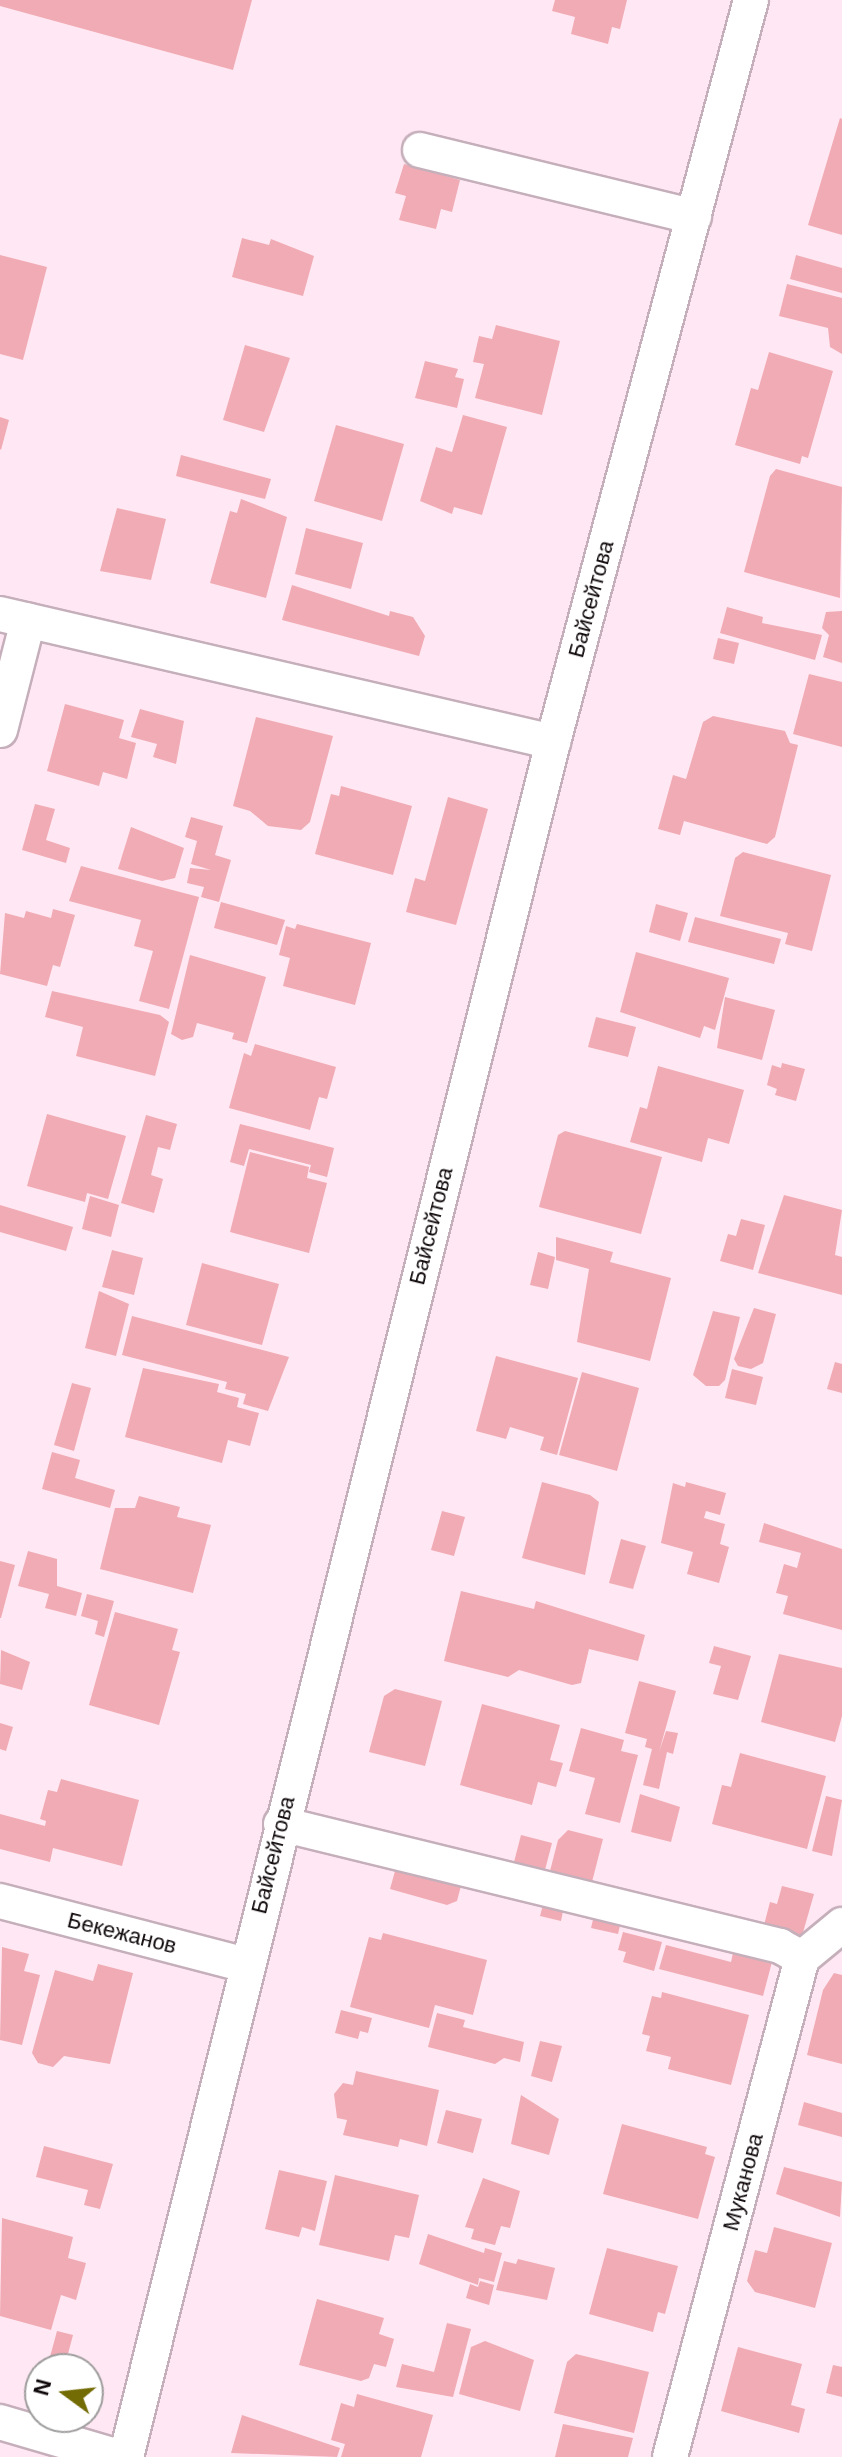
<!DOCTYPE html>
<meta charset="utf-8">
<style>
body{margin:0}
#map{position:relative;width:842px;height:2457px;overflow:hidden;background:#ffe8f3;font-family:Helvetica,sans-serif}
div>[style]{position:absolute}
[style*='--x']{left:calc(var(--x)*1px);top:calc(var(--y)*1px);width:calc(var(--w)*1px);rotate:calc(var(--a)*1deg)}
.building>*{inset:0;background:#f1abb4}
.roads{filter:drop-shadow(2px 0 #c5afba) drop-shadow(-2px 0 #c5afba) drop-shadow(0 2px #c5afba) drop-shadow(0 -2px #c5afba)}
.minor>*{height:34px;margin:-17px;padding:0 17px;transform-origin:17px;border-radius:17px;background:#fff}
span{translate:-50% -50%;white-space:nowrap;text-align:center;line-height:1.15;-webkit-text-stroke:8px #fff;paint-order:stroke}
.street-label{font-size:22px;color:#10090c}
.north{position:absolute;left:24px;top:2353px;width:80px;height:80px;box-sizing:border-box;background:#fff;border:2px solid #9f9d9e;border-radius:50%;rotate:285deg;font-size:22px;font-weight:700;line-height:32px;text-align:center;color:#10090c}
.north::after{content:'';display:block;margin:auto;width:28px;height:36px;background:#736b04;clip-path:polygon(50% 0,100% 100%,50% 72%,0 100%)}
</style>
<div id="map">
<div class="building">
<i style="clip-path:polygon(0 0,252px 0,233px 70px,0 6px)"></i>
<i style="clip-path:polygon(555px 0,627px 0,620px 29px,612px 27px,608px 44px,571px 34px,575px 17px,552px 11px)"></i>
<i style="clip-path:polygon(840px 118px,842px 119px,842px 235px,808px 225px)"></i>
<i style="clip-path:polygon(404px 164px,460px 180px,452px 212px,441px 209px,436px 229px,399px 220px,406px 196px,395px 193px)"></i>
<i style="clip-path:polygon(242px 238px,269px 245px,271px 239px,314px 256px,303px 296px,232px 277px)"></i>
<i style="clip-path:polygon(0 255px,47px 267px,23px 360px,0 354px)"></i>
<i style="clip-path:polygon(796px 255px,842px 268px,842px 293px,790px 279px)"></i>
<i style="clip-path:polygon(787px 284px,842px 298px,842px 354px,830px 347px,828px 328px,779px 316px)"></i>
<i style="clip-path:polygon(496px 325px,560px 341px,542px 415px,475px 398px,484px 364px,473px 362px,479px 336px,492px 339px)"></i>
<i style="clip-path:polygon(245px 345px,290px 358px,264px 432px,223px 420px)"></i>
<i style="clip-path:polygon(769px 352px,833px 371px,808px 458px,802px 456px,800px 464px,735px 445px,751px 388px,758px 390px)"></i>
<i style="clip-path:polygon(425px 361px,458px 369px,455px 377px,464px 379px,457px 408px,415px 398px)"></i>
<i style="clip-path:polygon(463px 415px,507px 427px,482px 515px,454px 507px,452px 514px,420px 501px,436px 447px,452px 452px)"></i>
<i style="clip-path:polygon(0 417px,9px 420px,1px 450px,0 449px)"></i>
<i style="clip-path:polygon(336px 425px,404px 444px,382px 521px,314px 501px)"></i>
<i style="clip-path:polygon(181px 455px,271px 479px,265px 499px,176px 476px)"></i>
<i style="clip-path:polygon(776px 469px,842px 487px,840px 598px,744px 572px,770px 476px)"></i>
<i style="clip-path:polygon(241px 499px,287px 517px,266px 598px,210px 583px,230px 511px,237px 513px)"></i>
<i style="clip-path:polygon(117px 508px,166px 519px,151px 580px,100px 571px)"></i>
<i style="clip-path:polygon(306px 528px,363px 543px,351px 589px,295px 574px)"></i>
<i style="clip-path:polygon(292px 585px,389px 616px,390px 611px,413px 617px,425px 636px,419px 656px,282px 620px)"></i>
<i style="clip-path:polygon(727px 607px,763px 617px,762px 623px,822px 635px,815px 660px,720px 633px)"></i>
<i style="clip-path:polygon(842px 611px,842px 663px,823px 657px,829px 635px,822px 628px,826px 612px)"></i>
<i style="clip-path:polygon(718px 638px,739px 643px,734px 664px,713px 659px)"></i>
<i style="clip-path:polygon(809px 674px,842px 682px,842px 747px,793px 734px)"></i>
<i style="clip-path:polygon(65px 704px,124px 720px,119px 738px,136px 743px,127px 779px,103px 772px,99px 786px,47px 771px)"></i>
<i style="clip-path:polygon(140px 709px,184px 721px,176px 764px,153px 757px,157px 744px,131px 737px)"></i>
<i style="clip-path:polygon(713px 716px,785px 731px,790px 743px,798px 745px,775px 837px,767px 844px,684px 821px,680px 835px,658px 829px,673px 775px,686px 779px,703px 722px)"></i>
<i style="clip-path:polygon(256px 717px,333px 736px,310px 822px,301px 830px,268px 826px,250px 811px,233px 806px)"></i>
<i style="clip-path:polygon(341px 786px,412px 806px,393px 875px,315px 854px,331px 794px,339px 796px)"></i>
<i style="clip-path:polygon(448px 797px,488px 809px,456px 925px,406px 912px,415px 878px,425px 881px)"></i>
<i style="clip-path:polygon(35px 804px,55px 809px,46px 840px,70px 848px,66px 863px,22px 850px)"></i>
<i style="clip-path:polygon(191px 817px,223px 826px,215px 855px,231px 860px,219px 902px,201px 897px,204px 887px,187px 883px,190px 868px,211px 870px,191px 864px,197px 841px,185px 837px)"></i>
<i style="clip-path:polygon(131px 827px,184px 848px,175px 878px,162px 881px,118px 869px)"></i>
<i style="clip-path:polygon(743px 852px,831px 875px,812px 951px,785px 944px,788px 933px,720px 916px,735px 858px)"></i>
<i style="clip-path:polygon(81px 866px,199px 897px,169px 1009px,139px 1001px,153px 951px,134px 946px,141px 920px,69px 901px)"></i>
<i style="clip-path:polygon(221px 902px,285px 920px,277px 945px,214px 928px)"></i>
<i style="clip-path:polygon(656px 904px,688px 913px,680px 941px,649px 932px)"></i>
<i style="clip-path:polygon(53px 909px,75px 915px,60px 967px,53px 965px,47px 986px,0 974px,5px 913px,24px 918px,26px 911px,51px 918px)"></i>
<i style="clip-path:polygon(695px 917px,781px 939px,774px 964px,688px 942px)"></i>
<i style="clip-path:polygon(297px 924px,371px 943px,355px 1005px,283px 986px,290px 958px,279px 955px,286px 926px,295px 929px)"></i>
<i style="clip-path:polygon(636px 952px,729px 978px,715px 1030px,704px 1026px,700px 1038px,620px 1012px)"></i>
<i style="clip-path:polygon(190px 955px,266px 977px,247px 1043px,232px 1039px,234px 1033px,197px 1023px,193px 1037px,182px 1040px,171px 1034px)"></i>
<i style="clip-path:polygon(52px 991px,160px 1015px,169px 1022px,155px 1076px,76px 1056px,83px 1027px,45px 1017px)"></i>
<i style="clip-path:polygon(725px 997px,775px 1010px,762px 1060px,717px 1048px)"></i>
<i style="clip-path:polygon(596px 1017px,636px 1027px,628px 1057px,588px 1047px)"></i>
<i style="clip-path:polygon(255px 1044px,336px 1067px,327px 1099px,319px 1097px,310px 1130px,229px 1108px,244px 1053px,251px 1056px)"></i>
<i style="clip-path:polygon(782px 1063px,805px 1069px,796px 1101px,775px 1095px,777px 1089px,767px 1085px,772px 1065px,781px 1068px)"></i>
<i style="clip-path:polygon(658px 1066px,744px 1090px,729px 1144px,708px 1138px,702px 1162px,630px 1142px,640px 1107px,647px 1109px)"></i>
<i style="clip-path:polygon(47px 1114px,126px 1136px,108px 1199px,87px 1193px,85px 1202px,27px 1186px)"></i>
<i style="clip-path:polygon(146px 1115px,177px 1124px,170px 1150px,158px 1147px,151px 1175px,163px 1179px,154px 1213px,121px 1203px)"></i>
<i style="clip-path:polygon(240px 1124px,334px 1148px,327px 1177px,309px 1172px,311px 1165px,249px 1149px,244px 1166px,230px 1162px)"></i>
<i style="clip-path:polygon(565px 1131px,662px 1157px,641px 1234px,539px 1207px,558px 1135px)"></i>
<i style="clip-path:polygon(250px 1152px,309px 1167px,307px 1178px,327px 1183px,309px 1253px,230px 1232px)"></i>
<i style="clip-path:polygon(784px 1195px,842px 1210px,835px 1255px,842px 1257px,842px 1295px,758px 1273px)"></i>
<i style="clip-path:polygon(90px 1196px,119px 1205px,111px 1237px,82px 1229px)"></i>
<i style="clip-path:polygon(0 1205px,73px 1227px,66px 1251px,0 1232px)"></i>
<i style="clip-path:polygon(741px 1219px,765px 1225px,753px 1270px,720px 1261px,728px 1234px,736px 1236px)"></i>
<i style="clip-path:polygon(556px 1237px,613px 1252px,610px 1262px,671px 1278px,650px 1361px,577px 1342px,589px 1269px,556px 1260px)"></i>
<i style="clip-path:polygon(112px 1250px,143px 1258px,134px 1295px,102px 1287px)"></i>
<i style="clip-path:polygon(538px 1252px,555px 1257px,548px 1289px,530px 1285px)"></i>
<i style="clip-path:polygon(202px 1263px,279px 1284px,262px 1345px,186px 1325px)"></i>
<i style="clip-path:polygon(99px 1291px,129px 1304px,116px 1356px,85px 1348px)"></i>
<i style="clip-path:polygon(754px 1308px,776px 1314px,763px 1363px,751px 1369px,738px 1366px,734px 1359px)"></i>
<i style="clip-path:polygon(713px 1311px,740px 1317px,725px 1380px,719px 1386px,706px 1386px,693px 1375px)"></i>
<i style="clip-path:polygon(132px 1316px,289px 1357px,268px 1411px,243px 1404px,246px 1394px,225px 1389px,227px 1382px,122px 1355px)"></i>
<i style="clip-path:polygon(496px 1356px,578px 1378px,557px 1455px,540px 1450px,544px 1437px,510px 1427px,506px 1439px,476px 1431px)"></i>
<i style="clip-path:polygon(835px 1362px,842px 1364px,842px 1393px,827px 1389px)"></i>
<i style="clip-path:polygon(143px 1368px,219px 1384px,217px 1392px,239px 1398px,237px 1407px,259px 1413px,250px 1446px,228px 1440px,222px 1463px,125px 1437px)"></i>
<i style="clip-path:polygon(732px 1369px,763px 1377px,756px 1405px,725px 1398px)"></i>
<i style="clip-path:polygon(582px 1372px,639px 1388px,617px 1471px,559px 1455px)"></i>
<i style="clip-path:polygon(72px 1383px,91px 1388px,74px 1451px,54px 1445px)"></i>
<i style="clip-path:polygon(52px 1452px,80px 1460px,75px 1478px,115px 1490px,110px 1508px,42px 1489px)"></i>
<i style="clip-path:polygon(542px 1482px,590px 1495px,599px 1502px,585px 1575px,522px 1558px)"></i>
<i style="clip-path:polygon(686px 1482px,726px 1493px,720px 1515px,706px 1511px,704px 1518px,725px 1524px,720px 1544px,729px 1547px,719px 1583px,687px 1574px,693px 1552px,661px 1543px,673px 1483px,685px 1487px)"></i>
<i style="clip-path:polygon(139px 1496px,180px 1507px,177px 1517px,211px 1525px,193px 1593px,100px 1569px,115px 1508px,135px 1508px)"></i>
<i style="clip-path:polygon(442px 1511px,465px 1517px,454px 1556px,431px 1550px)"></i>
<i style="clip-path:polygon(764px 1523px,842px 1549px,842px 1630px,783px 1614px,788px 1596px,776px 1593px,784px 1564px,797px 1568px,801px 1553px,759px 1542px)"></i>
<i style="clip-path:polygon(621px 1539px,646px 1546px,633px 1589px,609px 1583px)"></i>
<i style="clip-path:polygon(28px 1551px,57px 1559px,57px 1586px,82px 1593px,76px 1616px,45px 1608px,49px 1594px,18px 1586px)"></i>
<i style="clip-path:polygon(0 1561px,15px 1565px,1px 1618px,0 1618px)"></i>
<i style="clip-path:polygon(461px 1591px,534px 1609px,536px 1601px,645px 1635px,638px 1661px,589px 1649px,581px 1683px,572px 1685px,519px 1670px,508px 1677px,444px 1661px)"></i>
<i style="clip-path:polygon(87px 1594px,114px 1601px,104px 1637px,95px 1634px,98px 1621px,81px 1616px)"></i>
<i style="clip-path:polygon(115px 1612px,178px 1629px,172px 1650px,180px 1652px,159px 1725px,89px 1705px)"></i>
<i style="clip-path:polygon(714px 1646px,751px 1656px,738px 1700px,713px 1694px,721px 1666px,709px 1663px)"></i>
<i style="clip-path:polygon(1px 1650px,30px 1662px,22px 1690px,0 1684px)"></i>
<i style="clip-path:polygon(779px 1654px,842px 1668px,842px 1716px,835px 1742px,761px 1722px)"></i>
<i style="clip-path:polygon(639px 1681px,676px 1691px,659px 1752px,666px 1731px,678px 1733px,673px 1754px,667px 1752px,659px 1789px,643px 1785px,652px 1749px,645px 1747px,647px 1739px,625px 1733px)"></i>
<i style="clip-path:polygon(395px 1689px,442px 1701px,425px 1766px,369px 1752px,384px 1696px)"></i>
<i style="clip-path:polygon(482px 1704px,560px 1725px,550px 1760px,563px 1763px,556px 1787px,538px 1782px,532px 1805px,460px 1785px)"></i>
<i style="clip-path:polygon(0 1723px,13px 1727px,6px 1751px,0 1749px)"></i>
<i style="clip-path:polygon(581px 1728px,624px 1740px,621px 1751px,638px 1755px,620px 1823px,585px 1814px,595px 1778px,569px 1771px)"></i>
<i style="clip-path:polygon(740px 1753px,826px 1776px,807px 1849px,712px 1824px,722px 1785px,731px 1787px)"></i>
<i style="clip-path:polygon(61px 1779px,139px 1800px,122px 1866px,53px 1848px,50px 1862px,0 1849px,0 1814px,45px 1826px,46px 1821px,40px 1819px,48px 1790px,57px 1792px)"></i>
<i style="clip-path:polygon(640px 1794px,680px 1807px,671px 1842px,631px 1832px)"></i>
<i style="clip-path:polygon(826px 1796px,842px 1800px,832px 1856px,812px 1851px)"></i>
<i style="clip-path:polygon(568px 1830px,603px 1839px,592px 1882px,550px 1871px,558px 1840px)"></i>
<i style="clip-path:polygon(521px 1835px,552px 1843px,545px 1870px,514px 1862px)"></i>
<i style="clip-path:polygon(397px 1864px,462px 1882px,457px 1901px,447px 1905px,390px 1889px)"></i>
<i style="clip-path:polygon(782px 1886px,814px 1894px,802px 1936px,764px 1925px,770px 1902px,777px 1904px)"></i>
<i style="clip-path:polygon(544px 1901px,564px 1906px,561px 1921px,540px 1916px)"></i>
<i style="clip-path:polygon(595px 1911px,622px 1917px,618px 1934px,591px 1928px)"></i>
<i style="clip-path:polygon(623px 1932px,662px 1942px,654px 1971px,623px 1962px,626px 1952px,618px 1950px)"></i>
<i style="clip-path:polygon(383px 1933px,487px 1960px,473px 2015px,435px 2005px,429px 2028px,350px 2007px,369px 1937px,381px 1940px)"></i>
<i style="clip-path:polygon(666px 1945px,731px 1962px,733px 1953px,772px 1962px,763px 1996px,659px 1969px)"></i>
<i style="clip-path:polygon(2px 1947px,29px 1954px,24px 1971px,40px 1975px,22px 2045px,0 2040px)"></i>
<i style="clip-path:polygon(98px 1964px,133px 1973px,110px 2064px,64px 2056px,53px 2067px,38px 2063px,32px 2053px,55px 1970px,93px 1981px)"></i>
<i style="clip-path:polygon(834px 1973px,842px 1975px,842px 2064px,807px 2055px,823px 1990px)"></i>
<i style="clip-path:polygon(662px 1992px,749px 2015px,731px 2085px,668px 2069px,671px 2057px,646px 2051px,650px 2036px,642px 2034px,652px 1996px,661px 1998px)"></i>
<i style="clip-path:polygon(341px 2010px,372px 2018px,368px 2033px,360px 2031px,358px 2039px,335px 2033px)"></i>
<i style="clip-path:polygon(437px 2013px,465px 2020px,463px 2027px,524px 2042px,520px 2062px,504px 2058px,495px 2064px,428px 2047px)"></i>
<i style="clip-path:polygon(540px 2041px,562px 2046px,552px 2082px,531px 2076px)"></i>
<i style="clip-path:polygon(356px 2071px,439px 2090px,427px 2146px,400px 2139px,398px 2147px,343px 2135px,347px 2120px,337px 2118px,334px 2094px,343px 2083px,353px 2085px)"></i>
<i style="clip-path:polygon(521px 2095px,559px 2119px,549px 2155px,511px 2144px)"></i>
<i style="clip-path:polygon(804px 2102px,842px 2113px,842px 2137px,798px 2125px)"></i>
<i style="clip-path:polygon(446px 2110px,482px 2119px,473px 2153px,437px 2143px)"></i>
<i style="clip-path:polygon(622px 2124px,707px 2147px,705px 2154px,715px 2157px,698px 2219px,603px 2194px)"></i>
<i style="clip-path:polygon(44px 2146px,113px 2164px,100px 2209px,84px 2205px,88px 2190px,36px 2177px)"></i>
<i style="clip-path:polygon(784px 2167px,842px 2182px,840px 2217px,776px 2194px)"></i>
<i style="clip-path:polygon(279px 2170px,327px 2181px,315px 2231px,302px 2227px,299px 2237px,265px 2229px)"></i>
<i style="clip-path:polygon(335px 2175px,419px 2195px,409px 2238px,395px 2235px,389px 2261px,319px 2245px)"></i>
<i style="clip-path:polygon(483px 2178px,520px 2191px,510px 2228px,501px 2226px,495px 2245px,471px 2239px,474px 2229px,465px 2227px)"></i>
<i style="clip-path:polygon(2px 2218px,73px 2237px,68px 2258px,86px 2263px,76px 2300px,61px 2295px,51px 2330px,0 2316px)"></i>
<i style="clip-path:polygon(774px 2227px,832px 2243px,815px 2308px,755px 2292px,747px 2281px,755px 2250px,767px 2253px)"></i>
<i style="clip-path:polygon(428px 2234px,484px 2253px,485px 2248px,502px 2253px,494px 2282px,479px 2278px,478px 2285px,419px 2264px)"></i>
<i style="clip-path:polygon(607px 2248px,678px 2266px,665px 2314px,658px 2312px,653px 2332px,589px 2314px)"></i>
<i style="clip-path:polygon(518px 2259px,555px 2268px,547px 2300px,496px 2290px,504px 2261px,516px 2264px)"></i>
<i style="clip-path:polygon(480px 2281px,494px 2285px,489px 2305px,466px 2298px,470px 2284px,478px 2287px)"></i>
<i style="clip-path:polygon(317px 2299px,384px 2318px,379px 2334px,394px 2339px,386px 2367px,374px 2364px,369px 2378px,361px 2381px,299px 2365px)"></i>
<i style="clip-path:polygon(447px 2323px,471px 2329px,453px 2397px,396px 2387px,402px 2364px,434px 2372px)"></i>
<i style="clip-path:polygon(57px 2331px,73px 2335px,64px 2369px,47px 2368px)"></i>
<i style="clip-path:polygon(485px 2341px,534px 2360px,520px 2411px,459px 2394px,471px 2347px)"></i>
<i style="clip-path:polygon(738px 2347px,802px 2364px,791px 2405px,805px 2409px,799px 2433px,721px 2411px)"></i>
<i style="clip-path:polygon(576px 2354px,649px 2372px,634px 2433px,554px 2413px,567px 2362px)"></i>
<i style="clip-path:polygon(833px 2365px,842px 2367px,842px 2397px,826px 2393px)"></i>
<i style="clip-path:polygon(357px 2394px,433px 2415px,421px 2457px,341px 2457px,345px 2444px,331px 2440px,341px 2403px,354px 2407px)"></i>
<i style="clip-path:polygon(242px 2415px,340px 2448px,337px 2457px,231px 2453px)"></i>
<i style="clip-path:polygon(563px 2424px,633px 2438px,628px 2457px,555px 2457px)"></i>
</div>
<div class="roads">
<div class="minor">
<i style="--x:420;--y:150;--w:282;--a:13.7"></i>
<i style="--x:0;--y:614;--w:568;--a:13.03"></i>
<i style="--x:0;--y:730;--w:113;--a:-75.6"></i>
<i style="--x:281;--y:1824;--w:514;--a:13.74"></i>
<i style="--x:780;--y:1946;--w:25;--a:29"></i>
<i style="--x:0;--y:1901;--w:253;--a:14.6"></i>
<i style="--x:0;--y:2422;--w:124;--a:16.4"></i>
<i style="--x:126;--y:2457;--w:1767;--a:-76.02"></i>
<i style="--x:553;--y:742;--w:768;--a:-75.06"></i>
<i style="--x:670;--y:2457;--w:516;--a:-75.18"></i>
<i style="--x:802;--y:1958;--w:52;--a:-39.5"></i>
</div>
</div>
<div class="street-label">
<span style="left:591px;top:599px;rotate:-75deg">Байсейтова</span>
<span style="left:431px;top:1226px;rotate:-76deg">Байсейтова</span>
<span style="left:273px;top:1855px;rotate:-76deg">Байсейтова</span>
<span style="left:122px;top:1933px;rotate:14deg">Бекежанов</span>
<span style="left:743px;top:2182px;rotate:-75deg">Муканова</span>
</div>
<div class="north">N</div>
</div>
